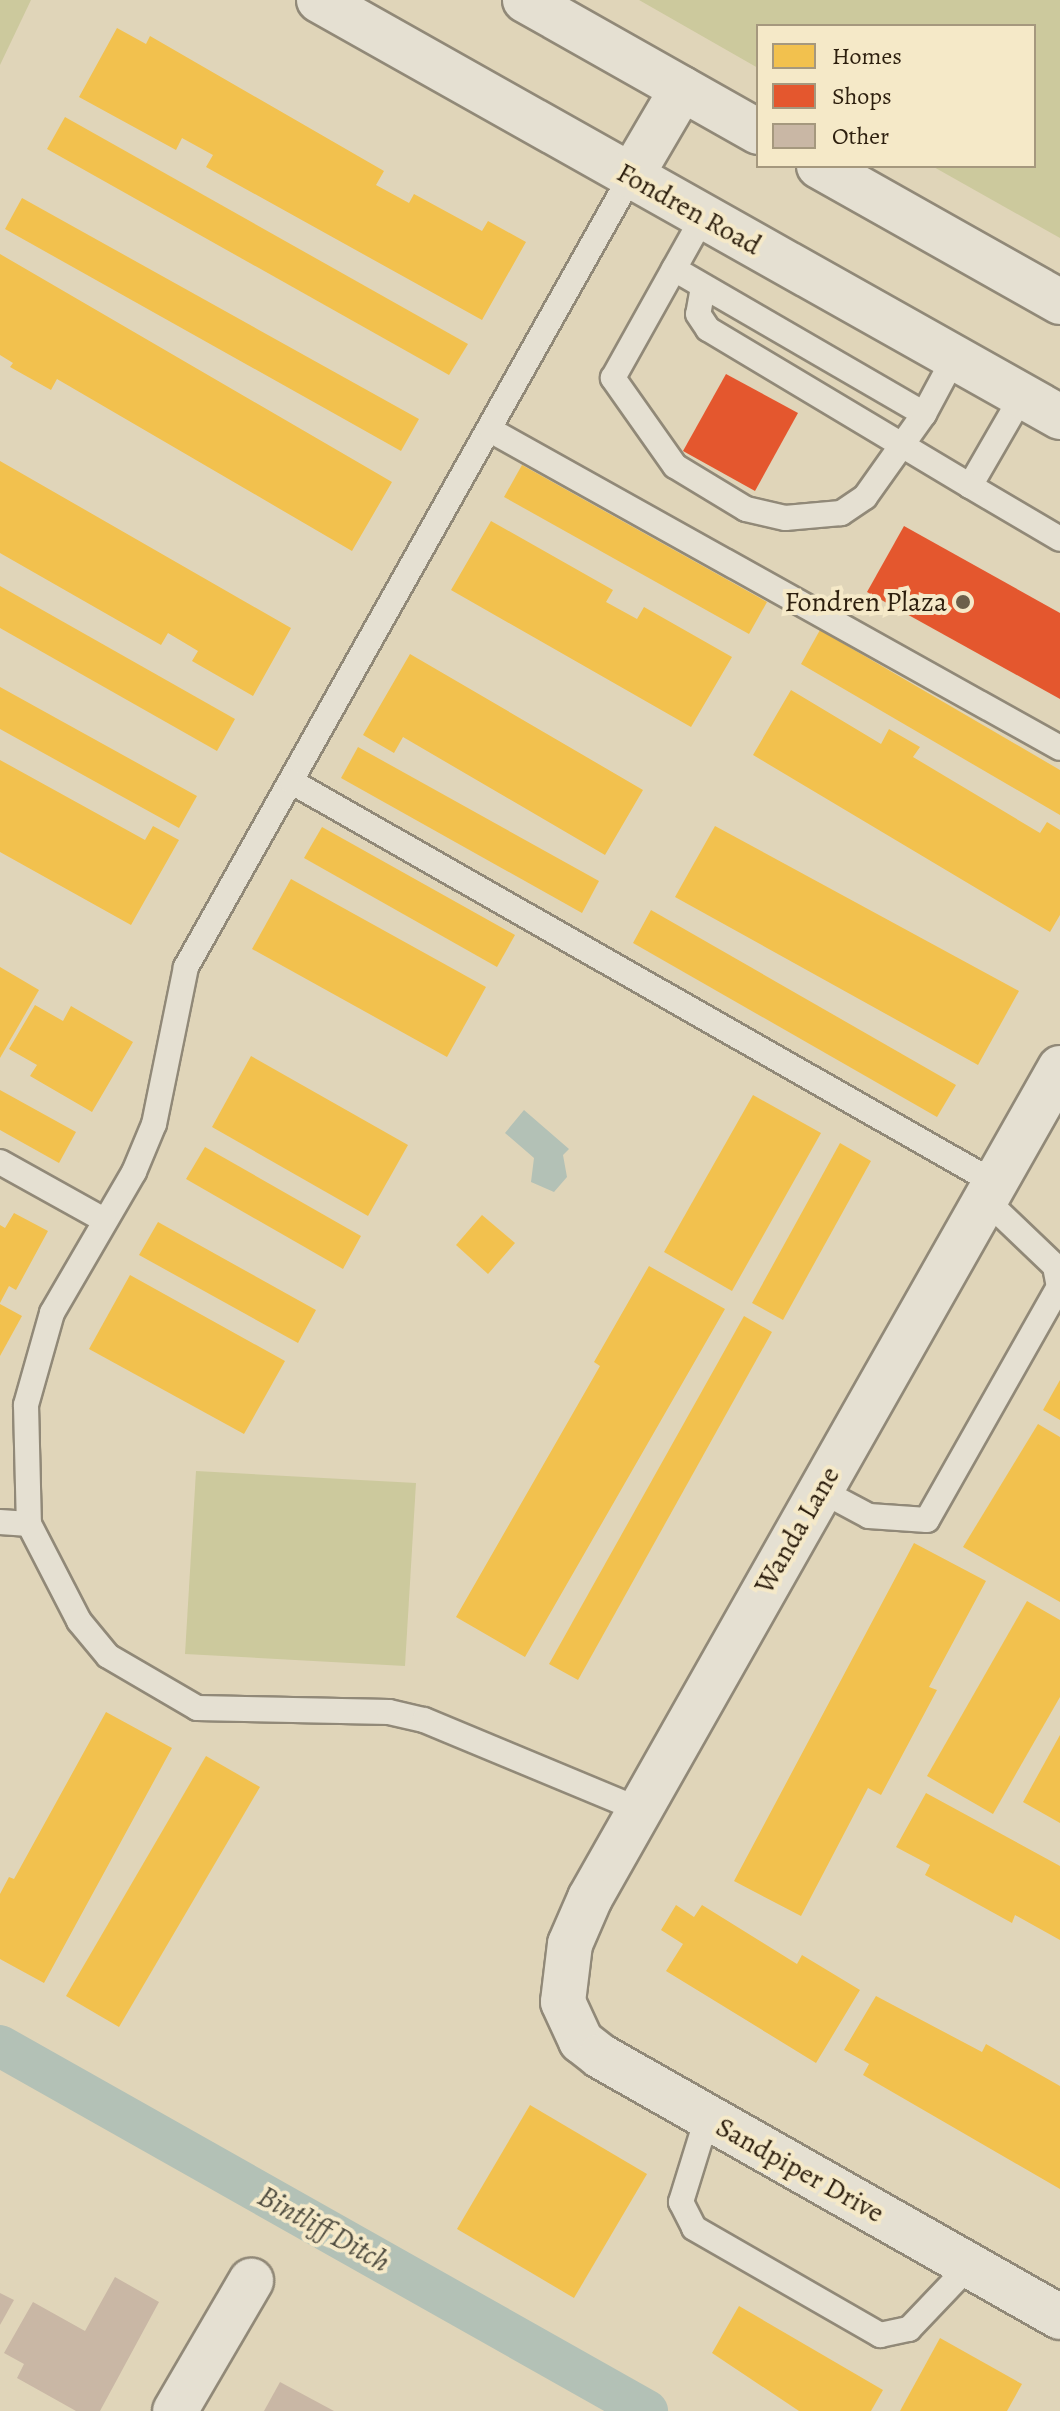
<!DOCTYPE html>
<style>
body{margin:0}
#map{position:relative;width:1060px;height:2411px;overflow:hidden;background:#e0d5b9;font-family:Alegreya,serif}
div>[style]{position:absolute}
[style*='--x']{left:calc(var(--x)*1px);top:calc(var(--y)*1px);width:calc(var(--w)*1px);rotate:calc(var(--a)*1deg)}
.green>*{inset:0;background:#ccc99d}
.water>*{inset:0;background:#b3c1b6}
.homes>*{inset:0;background:#f2c14e}
.shops>*{inset:0;background:#e4572e}
.canal>*{height:42px;margin:-21px;padding:0 21px;transform-origin:21px;border-radius:21px;background:#b3c1b6}
.building>*{inset:0;background:#c9b7a5}
.roads{filter:drop-shadow(2px 0 #918978) drop-shadow(-2px 0 #918978) drop-shadow(0 2px #918978) drop-shadow(0 -2px #918978)}
.lane>*{height:24px;margin:-12px;padding:0 12px;transform-origin:12px;border-radius:12px;background:#e5e0d2}
.street>*{height:44px;margin:-22px;padding:0 22px;transform-origin:22px;border-radius:22px;background:#e5e0d2}
.secondary>*{height:44px;margin:-22px;padding:0 22px;transform-origin:22px;border-radius:22px;background:#e5e0d2}
.dots>*{width:22px;height:22px;translate:-50% -50%;box-sizing:border-box;border:4px solid #f5e9c8;border-radius:50%}
span{translate:-50% -50%;white-space:nowrap;text-align:center;line-height:1.15;-webkit-text-stroke:8px #f5e9c8;paint-order:stroke}
.street-label{font-size:28px;color:#2d1f0e}
.poi-label{font-size:28px;color:#2d1f0e}
.right{translate:-100% -50%;text-align:right}
.water-label{font-size:30px;color:#504d40;font-style:italic}
.legend{position:absolute;left:756px;top:24px;width:280px;height:144px;box-sizing:border-box;background:#f5e9c8;border:2px solid #a5987e;margin:0;padding:10px 14px;list-style:none;font-size:24px;color:#2d1f0e}
.legend li{display:flex;align-items:center;gap:16px;height:40px}
.legend b{width:40px;border:2px solid #a5987e}
</style>
<div id="map">
<div class="green">
<i style="clip-path:polygon(0 0,31px 0,0 65px)"></i>
<i style="clip-path:polygon(639px 0,1060px 0,1060px 238px,932px 166px,1034px 166px,1034px 26px,758px 26px,758px 68px)"></i>
<i style="clip-path:polygon(196px 1471px,416px 1483px,405px 1666px,185px 1654px)"></i>
</div>
<div class="water">
<i style="clip-path:polygon(524px 1110px,569px 1149px,563px 1155px,567px 1177px,554px 1192px,531px 1182px,534px 1158px,505px 1133px)"></i>
</div>
<div class="homes">
<i style="clip-path:polygon(117px 28px,146px 44px,150px 36px,384px 171px,376px 185px,409px 203px,414px 194px,482px 231px,488px 221px,526px 242px,482px 320px,206px 167px,213px 155px,182px 138px,176px 150px,79px 97px)"></i>
<i style="clip-path:polygon(65px 117px,468px 344px,449px 375px,47px 149px)"></i>
<i style="clip-path:polygon(22px 198px,419px 419px,401px 451px,5px 229px)"></i>
<i style="clip-path:polygon(0 254px,392px 482px,352px 551px,57px 379px,51px 390px,10px 367px,13px 363px,0 355px)"></i>
<i style="clip-path:polygon(0 461px,291px 628px,253px 696px,192px 661px,198px 651px,168px 633px,161px 645px,0 553px)"></i>
<i style="clip-path:polygon(522px 465px,767px 602px,749px 634px,504px 497px)"></i>
<i style="clip-path:polygon(491px 521px,613px 590px,606px 602px,637px 619px,644px 607px,732px 657px,691px 727px,451px 590px)"></i>
<i style="clip-path:polygon(0 586px,235px 719px,217px 751px,0 628px)"></i>
<i style="clip-path:polygon(820px 630px,1060px 770px,1060px 815px,801px 664px)"></i>
<i style="clip-path:polygon(410px 654px,643px 790px,605px 855px,403px 737px,394px 753px,363px 735px)"></i>
<i style="clip-path:polygon(0 687px,197px 796px,179px 828px,0 729px)"></i>
<i style="clip-path:polygon(791px 690px,881px 744px,889px 729px,920px 747px,913px 757px,1040px 833px,1047px 822px,1060px 830px,1060px 915px,1050px 932px,753px 755px)"></i>
<i style="clip-path:polygon(358px 747px,599px 881px,582px 913px,341px 778px)"></i>
<i style="clip-path:polygon(0 760px,145px 840px,153px 826px,179px 840px,131px 925px,0 852px)"></i>
<i style="clip-path:polygon(715px 826px,1019px 991px,978px 1065px,675px 897px)"></i>
<i style="clip-path:polygon(322px 827px,515px 935px,497px 967px,304px 858px)"></i>
<i style="clip-path:polygon(291px 879px,486px 987px,447px 1057px,252px 949px)"></i>
<i style="clip-path:polygon(651px 910px,956px 1085px,937px 1117px,633px 943px)"></i>
<i style="clip-path:polygon(0 967px,39px 990px,0 1058px)"></i>
<i style="clip-path:polygon(35px 1005px,63px 1021px,71px 1006px,133px 1042px,92px 1112px,30px 1076px,37px 1065px,9px 1049px)"></i>
<i style="clip-path:polygon(251px 1056px,408px 1145px,368px 1216px,212px 1127px)"></i>
<i style="clip-path:polygon(0 1090px,76px 1132px,59px 1163px,0 1130px)"></i>
<i style="clip-path:polygon(753px 1095px,821px 1133px,732px 1291px,664px 1252px)"></i>
<i style="clip-path:polygon(840px 1143px,871px 1161px,783px 1320px,752px 1303px)"></i>
<i style="clip-path:polygon(205px 1147px,361px 1236px,343px 1269px,186px 1179px)"></i>
<i style="clip-path:polygon(14px 1213px,48px 1231px,16px 1290px,9px 1286px,0 1303px,0 1225px,5px 1228px)"></i>
<i style="clip-path:polygon(482px 1215px,515px 1243px,488px 1274px,456px 1245px)"></i>
<i style="clip-path:polygon(158px 1222px,316px 1310px,298px 1343px,139px 1255px)"></i>
<i style="clip-path:polygon(649px 1266px,725px 1309px,525px 1657px,456px 1617px,600px 1366px,594px 1362px)"></i>
<i style="clip-path:polygon(130px 1275px,285px 1361px,244px 1434px,89px 1349px)"></i>
<i style="clip-path:polygon(0 1304px,22px 1316px,0 1356px)"></i>
<i style="clip-path:polygon(744px 1316px,772px 1332px,578px 1680px,549px 1664px)"></i>
<i style="clip-path:polygon(1060px 1380px,1060px 1420px,1043px 1410px)"></i>
<i style="clip-path:polygon(1038px 1424px,1060px 1437px,1060px 1602px,963px 1547px)"></i>
<i style="clip-path:polygon(914px 1543px,986px 1581px,929px 1687px,937px 1690px,881px 1795px,868px 1788px,801px 1916px,734px 1881px)"></i>
<i style="clip-path:polygon(1027px 1601px,1060px 1620px,1060px 1697px,993px 1814px,927px 1776px)"></i>
<i style="clip-path:polygon(106px 1712px,172px 1748px,44px 1983px,0 1959px,0 1894px,9px 1877px,14px 1879px)"></i>
<i style="clip-path:polygon(1060px 1735px,1060px 1823px,1023px 1802px)"></i>
<i style="clip-path:polygon(206px 1756px,260px 1787px,119px 2027px,66px 1996px)"></i>
<i style="clip-path:polygon(926px 1793px,1060px 1866px,1060px 1940px,1015px 1915px,1012px 1923px,925px 1875px,930px 1865px,896px 1847px)"></i>
<i style="clip-path:polygon(676px 1905px,694px 1917px,702px 1905px,797px 1964px,802px 1955px,860px 1990px,816px 2063px,666px 1971px,683px 1944px,661px 1930px)"></i>
<i style="clip-path:polygon(876px 1996px,982px 2052px,986px 2044px,1060px 2086px,1060px 2189px,863px 2075px,869px 2064px,844px 2050px)"></i>
<i style="clip-path:polygon(530px 2105px,647px 2174px,574px 2298px,457px 2229px)"></i>
<i style="clip-path:polygon(739px 2306px,883px 2390px,871px 2411px,799px 2411px,712px 2353px)"></i>
<i style="clip-path:polygon(940px 2338px,1022px 2384px,1007px 2411px,900px 2411px)"></i>
</div>
<div class="shops">
<i style="clip-path:polygon(726px 374px,798px 413px,755px 491px,683px 451px)"></i>
<i style="clip-path:polygon(904px 526px,1060px 613px,1060px 699px,867px 592px)"></i>
</div>
<div class="canal">
<i style="--x:0;--y:2046;--w:743;--a:29.43"></i>
</div>
<div class="building">
<i style="clip-path:polygon(115px 2277px,159px 2302px,100px 2411px,76px 2411px,17px 2378px,24px 2364px,4px 2353px,33px 2302px,85px 2331px)"></i>
<i style="clip-path:polygon(0 2293px,14px 2300px,0 2325px)"></i>
<i style="clip-path:polygon(280px 2382px,334px 2411px,264px 2411px)"></i>
</div>
<div class="roads">
<div class="lane">
<i style="--x:631;--y:176;--w:908;--a:119.36"></i>
<i style="--x:186;--y:967;--w:160;--a:101.5"></i>
<i style="--x:154;--y:1124;--w:52;--a:112.6"></i>
<i style="--x:134;--y:1172;--w:163;--a:120.2"></i>
<i style="--x:52;--y:1313;--w:96;--a:105.8"></i>
<i style="--x:26;--y:1405;--w:119;--a:88.6"></i>
<i style="--x:29;--y:1524;--w:109;--a:62.7"></i>
<i style="--x:79;--y:1621;--w:45;--a:50.4"></i>
<i style="--x:108;--y:1656;--w:103;--a:30.3"></i>
<i style="--x:197;--y:1708;--w:192;--a:1.2"></i>
<i style="--x:389;--y:1712;--w:36;--a:13"></i>
<i style="--x:424;--y:1720;--w:232;--a:22.6"></i>
<i style="--x:674;--y:269;--w:289;--a:30.1"></i>
<i style="--x:924;--y:414;--w:102;--a:125.4"></i>
<i style="--x:865;--y:497;--w:29;--a:146"></i>
<i style="--x:841;--y:513;--w:56;--a:174.9"></i>
<i style="--x:785;--y:518;--w:40;--a:-167"></i>
<i style="--x:746;--y:509;--w:83;--a:-148.8"></i>
<i style="--x:675;--y:466;--w:108;--a:-125.2"></i>
<i style="--x:613;--y:378;--w:184;--a:-60.8"></i>
<i style="--x:703;--y:287;--w:27;--a:100"></i>
<i style="--x:698;--y:314;--w:18;--a:56"></i>
<i style="--x:708;--y:329;--w:305;--a:30.9"></i>
<i style="--x:1022;--y:396;--w:104;--a:120"></i>
<i style="--x:970;--y:486;--w:104;--a:30.5"></i>
<i style="--x:924;--y:414;--w:64;--a:-61.8"></i>
<i style="--x:492;--y:431;--w:650;--a:29.17"></i>
<i style="--x:292;--y:782;--w:809;--a:29.7"></i>
<i style="--x:0;--y:1162;--w:119;--a:29.1"></i>
<i style="--x:820;--y:1490;--w:55;--a:28"></i>
<i style="--x:869;--y:1516;--w:58;--a:3.9"></i>
<i style="--x:927;--y:1520;--w:268;--a:-60.5"></i>
<i style="--x:1059;--y:1287;--w:21;--a:-101"></i>
<i style="--x:1055;--y:1266;--w:97;--a:-136.3"></i>
<i style="--x:0;--y:1522;--w:29;--a:4"></i>
<i style="--x:707;--y:2118;--w:88;--a:107.2"></i>
<i style="--x:681;--y:2202;--w:29;--a:63"></i>
<i style="--x:694;--y:2228;--w:215;--a:29.9"></i>
<i style="--x:880;--y:2335;--w:30;--a:-12"></i>
<i style="--x:909;--y:2329;--w:87;--a:-46.4"></i>
</div>
<div class="street">
<i style="--x:1060;--y:1068;--w:954;--a:119.52"></i>
<i style="--x:590;--y:1898;--w:50;--a:113.5"></i>
<i style="--x:570;--y:1944;--w:58;--a:96.9"></i>
<i style="--x:563;--y:2002;--w:43;--a:65.2"></i>
<i style="--x:581;--y:2041;--w:24;--a:38"></i>
<i style="--x:600;--y:2056;--w:529;--a:29.57"></i>
<i style="--x:175;--y:2411;--w:151;--a:-59.7"></i>
</div>
<div class="secondary">
<i style="--x:319;--y:0;--w:850;--a:29.37"></i>
<i style="--x:525;--y:0;--w:268;--a:29.5"></i>
<i style="--x:819;--y:166;--w:277;--a:29.4"></i>
<i style="--x:631;--y:176;--w:101;--a:-59.6"></i>
</div>
</div>
<div class="dots">
<i style="left:963px;top:602px;background:#6c5f4a"></i>
</div>
<div class="street-label">
<span style="left:689px;top:209px;rotate:29deg">Fondren Road</span>
<span style="left:797px;top:1530px;rotate:-60deg">Wanda Lane</span>
<span style="left:800px;top:2170px;rotate:29deg">Sandpiper Drive</span>
</div>
<div class="poi-label">
<span class="right" style="left:947px;top:602px">Fondren Plaza</span>
</div>
<div class="water-label">
<span style="left:324px;top:2229px;rotate:29deg">Bintliff Ditch</span>
</div>
<ul class="legend">
<li><b style="height:22px;background:#f2c14e"></b>Homes</li>
<li><b style="height:22px;background:#e4572e"></b>Shops</li>
<li><b style="height:22px;background:#c9b7a5"></b>Other</li>
</ul>
</div>
